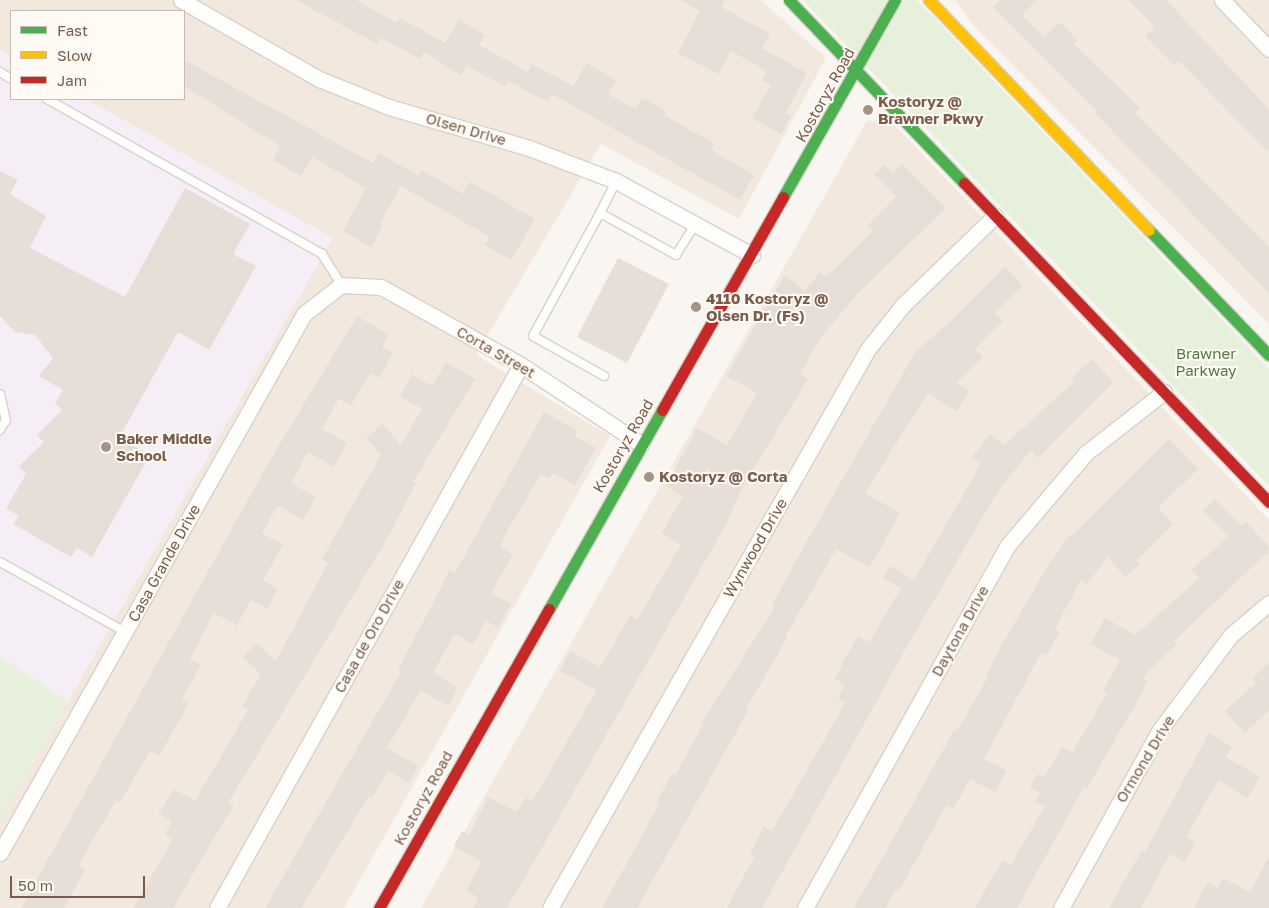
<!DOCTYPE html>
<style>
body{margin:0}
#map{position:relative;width:1269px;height:908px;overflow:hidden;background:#f9f5f0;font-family:"Golos Text",sans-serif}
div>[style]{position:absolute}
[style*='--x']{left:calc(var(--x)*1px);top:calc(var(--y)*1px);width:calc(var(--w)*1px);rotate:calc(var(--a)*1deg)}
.residential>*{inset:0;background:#f2e8de}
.education>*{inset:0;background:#f6eef6}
.green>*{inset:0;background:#e7f0db}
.building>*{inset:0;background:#e6ded7}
.roads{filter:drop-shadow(1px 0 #d7d1cb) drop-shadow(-1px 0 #d7d1cb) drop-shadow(0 1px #d7d1cb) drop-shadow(0 -1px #d7d1cb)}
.lane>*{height:8px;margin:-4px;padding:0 4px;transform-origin:4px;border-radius:4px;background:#fefefd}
.street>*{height:15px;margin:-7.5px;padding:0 7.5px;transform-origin:7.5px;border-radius:7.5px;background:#fefefd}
.fast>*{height:11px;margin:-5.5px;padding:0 5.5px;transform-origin:5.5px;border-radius:5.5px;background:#4caf50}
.slow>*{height:11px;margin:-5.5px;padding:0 5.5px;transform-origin:5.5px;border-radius:5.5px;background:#ffc107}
.jam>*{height:11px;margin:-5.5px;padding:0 5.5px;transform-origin:5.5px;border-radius:5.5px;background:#c62828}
.dots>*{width:14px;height:14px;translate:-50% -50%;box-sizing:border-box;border:2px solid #fffaf3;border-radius:50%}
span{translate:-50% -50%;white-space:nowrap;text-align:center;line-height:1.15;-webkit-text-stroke:4px #fffaf3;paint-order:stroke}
.street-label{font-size:15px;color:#7a5c4d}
.poi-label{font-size:15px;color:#7a5c4d;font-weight:700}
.left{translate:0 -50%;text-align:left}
.park-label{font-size:15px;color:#537a41}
.legend{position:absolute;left:10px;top:10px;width:175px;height:90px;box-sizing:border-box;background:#fffaf3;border:1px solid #cabbb1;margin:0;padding:6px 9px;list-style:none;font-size:15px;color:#7a5c4d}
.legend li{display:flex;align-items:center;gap:10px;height:25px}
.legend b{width:25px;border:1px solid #cabbb1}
.scale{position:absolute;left:10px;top:876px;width:135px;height:22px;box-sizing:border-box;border:2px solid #7a5c4d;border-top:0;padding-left:6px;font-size:15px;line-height:18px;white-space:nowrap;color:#7a5c4d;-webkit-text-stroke:4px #fffaf3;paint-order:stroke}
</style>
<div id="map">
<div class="residential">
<i style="clip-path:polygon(0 0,761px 0,826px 58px,739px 219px,601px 144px,476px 355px,610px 436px,344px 908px,0 908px,0 820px,332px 238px,86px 99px,184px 99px,184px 11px,11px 11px,11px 57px,0 50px)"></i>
<i style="clip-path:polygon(955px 0,1269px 0,1269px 324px,975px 27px)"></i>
<i style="clip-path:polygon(890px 120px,1269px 520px,1269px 908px,421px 908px,867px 121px)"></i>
</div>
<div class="education">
<i style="clip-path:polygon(0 50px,11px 57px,11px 99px,86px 99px,333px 238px,67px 701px,0 656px)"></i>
</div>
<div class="green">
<i style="clip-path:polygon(803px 0,917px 0,1269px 369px,1269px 486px)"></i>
<i style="clip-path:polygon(0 656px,67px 701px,0 820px)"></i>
</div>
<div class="building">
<i style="clip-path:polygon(296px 0,356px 0,397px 23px,400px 18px,445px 43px,459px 19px,485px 35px,479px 45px,528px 72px,532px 64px,573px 86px,587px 63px,616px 80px,608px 94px,635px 109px,642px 98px,667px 112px,664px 115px,715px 144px,711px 150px,754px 175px,740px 200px,552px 94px,548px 102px,508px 81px,505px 86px,467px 66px,461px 75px,424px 52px,420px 59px,381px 38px,377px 44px)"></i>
<i style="clip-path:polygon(680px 0,725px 0,721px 7px,770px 34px,762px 48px,807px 73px,786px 113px,791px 116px,781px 134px,752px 118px,771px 85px,762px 80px,767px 71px,731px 51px,719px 74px,678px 53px,700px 11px)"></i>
<i style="clip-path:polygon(1001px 0,1037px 0,1022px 15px,1044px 37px,1060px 22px,1077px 40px,1074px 44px,1140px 108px,1135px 113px,1269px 247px,1269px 293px,1095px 113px,1097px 111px,993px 7px)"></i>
<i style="clip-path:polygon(1129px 0,1166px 0,1269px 109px,1269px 153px,1179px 61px,1174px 65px,1145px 36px,1155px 27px)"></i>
<i style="clip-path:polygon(184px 60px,373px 163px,379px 153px,419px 176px,422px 170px,463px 194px,470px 182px,535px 219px,511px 260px,485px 245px,490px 237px,401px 186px,380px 223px,383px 225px,371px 247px,343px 231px,366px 188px,312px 157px,301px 176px,273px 160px,280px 146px,184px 86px)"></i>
<i style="clip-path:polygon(902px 164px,946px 208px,857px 294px,819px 340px,800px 374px,808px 379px,743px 486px,725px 526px,523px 881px,506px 908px,473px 908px,479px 898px,466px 890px,482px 862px,454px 846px,462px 831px,469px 835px,488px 797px,517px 812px,526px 798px,532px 802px,597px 690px,560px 671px,570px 651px,600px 667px,630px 616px,637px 620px,681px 545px,662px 533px,683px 496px,666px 486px,697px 428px,727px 445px,757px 393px,727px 376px,772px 296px,785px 275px,805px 291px,820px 272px,826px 277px,873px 231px,867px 226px,896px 197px,874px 174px,884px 165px,893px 174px)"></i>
<i style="clip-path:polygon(0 171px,18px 180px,10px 194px,46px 216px,30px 248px,125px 297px,185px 188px,250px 224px,233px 254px,256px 266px,209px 350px,178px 332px,119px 438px,150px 455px,92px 557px,77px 548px,71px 557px,13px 524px,19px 516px,6px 508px,26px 474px,19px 466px,44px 442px,37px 435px,62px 410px,55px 403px,63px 390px,39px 376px,53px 358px,35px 335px,15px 332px,0 316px)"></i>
<i style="clip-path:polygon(618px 258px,669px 284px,627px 363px,577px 337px)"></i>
<i style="clip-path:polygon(1005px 267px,1023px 286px,995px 313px,1003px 321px,975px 349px,983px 357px,957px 383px,969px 391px,957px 411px,928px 393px,865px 493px,900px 513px,870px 567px,836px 549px,785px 637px,787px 638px,746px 709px,748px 711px,637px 908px,602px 908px,660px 803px,657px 801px,672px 774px,675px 775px,704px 723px,702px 722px,775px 607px,772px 605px,807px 541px,916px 351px,949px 323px)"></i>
<i style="clip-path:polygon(357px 316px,389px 335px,382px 347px,393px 353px,379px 378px,370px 373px,351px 405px,339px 398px,322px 429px,347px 443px,334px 467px,308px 452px,291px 483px,316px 497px,303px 520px,278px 505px,262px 533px,283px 545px,263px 580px,278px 589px,267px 609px,251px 600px,237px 625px,214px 613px,190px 659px,201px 665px,182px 699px,189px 703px,159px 756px,150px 751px,120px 802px,116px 800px,78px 866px,85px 870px,64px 908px,21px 908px,269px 462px)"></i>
<i style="clip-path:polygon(1092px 359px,1113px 382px,1038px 458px,1031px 450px,998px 491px,905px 650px,762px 908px,727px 908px,754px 857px,750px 854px,764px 827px,772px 831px,846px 702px,838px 698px,845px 685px,835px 679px,846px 656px,858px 636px,869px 642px,901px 588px,883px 578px,890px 566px,914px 580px,981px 464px,972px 457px,990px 434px,1004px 445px,1074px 382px,1071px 379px)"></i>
<i style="clip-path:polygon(446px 362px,475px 379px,413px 482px,416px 483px,387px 539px,228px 803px,233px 806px,173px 908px,133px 908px,173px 839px,165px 834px,172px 821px,159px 814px,174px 789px,195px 801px,248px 710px,242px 707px,261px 674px,243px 657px,256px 643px,276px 661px,328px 563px,322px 559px,381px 455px,366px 438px,383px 424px,401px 445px,422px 409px,400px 396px,412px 375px,432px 386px)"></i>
<i style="clip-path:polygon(544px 412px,578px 431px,574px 436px,596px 448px,575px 485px,553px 473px,549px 479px,541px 474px,505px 535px,501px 548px,513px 554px,491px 593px,511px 604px,498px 627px,486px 621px,473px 644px,454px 634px,433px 673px,458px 688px,448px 706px,421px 690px,387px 748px,418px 766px,409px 783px,388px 771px,372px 798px,369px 796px,301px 908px,265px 908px,401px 672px,398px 670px,450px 570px,455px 573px)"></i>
<i style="clip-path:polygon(1169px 439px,1198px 469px,1158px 508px,1173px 524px,1137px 560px,1140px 564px,1125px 577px,1108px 557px,1087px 584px,1081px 579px,1055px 629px,1060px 632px,1046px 656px,1041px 653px,984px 759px,1007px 771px,995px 792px,970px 779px,953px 809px,946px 805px,899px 891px,896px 889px,885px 908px,854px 908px,955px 729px,957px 731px,988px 677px,986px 676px,999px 650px,1049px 564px,1071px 534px,1073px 535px)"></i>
<i style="clip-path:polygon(1215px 499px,1242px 526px,1246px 522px,1269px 547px,1269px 551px,1174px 641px,1177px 644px,1142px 678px,1148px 681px,1134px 707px,1087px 788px,1084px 787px,1017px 908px,975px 908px,1002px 860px,1011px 865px,1045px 806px,1035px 802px,1040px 793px,1030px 788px,1038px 774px,1044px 778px,1062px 747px,1072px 753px,1107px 693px,1103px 691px,1120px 660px,1091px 644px,1105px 618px,1135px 635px,1200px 578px,1192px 570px,1228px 536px,1203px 511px)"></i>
<i style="clip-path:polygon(1269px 662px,1269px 710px,1245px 733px,1225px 711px,1256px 683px,1252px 679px)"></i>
<i style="clip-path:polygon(1209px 733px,1232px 747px,1226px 757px,1260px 777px,1247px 798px,1218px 780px,1186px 837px,1196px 842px,1185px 862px,1170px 854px,1141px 908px,1109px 908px,1142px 850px,1145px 852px)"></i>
<i style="clip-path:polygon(1269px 857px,1269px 908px,1194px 908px,1208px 882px,1218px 888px,1223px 878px,1250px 892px)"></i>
</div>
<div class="roads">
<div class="lane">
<i style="--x:0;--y:72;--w:13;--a:32"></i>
<i style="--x:47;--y:99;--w:316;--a:29.4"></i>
<i style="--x:322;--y:254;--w:36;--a:58"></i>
<i style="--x:600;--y:213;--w:36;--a:-63"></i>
<i style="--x:604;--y:376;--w:81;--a:-150.6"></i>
<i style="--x:533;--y:336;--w:140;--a:-61.4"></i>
<i style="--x:600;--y:213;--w:87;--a:28.9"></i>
<i style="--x:676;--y:255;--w:36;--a:-58"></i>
<i style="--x:0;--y:394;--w:27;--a:77"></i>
<i style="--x:6;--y:420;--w:12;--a:121"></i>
<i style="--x:0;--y:562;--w:143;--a:29.2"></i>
</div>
<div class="street">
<i style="--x:181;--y:0;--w:159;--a:29.8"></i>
<i style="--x:319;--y:79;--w:75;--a:21.8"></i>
<i style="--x:389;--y:107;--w:146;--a:16.3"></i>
<i style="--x:529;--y:148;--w:93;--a:20.8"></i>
<i style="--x:616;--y:181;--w:155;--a:28.6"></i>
<i style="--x:1222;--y:0;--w:68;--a:46.2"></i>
<i style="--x:0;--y:853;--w:619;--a:-60.58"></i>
<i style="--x:304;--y:314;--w:47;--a:-38.1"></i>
<i style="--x:341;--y:285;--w:40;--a:2.9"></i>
<i style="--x:381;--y:287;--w:160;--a:29.1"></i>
<i style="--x:521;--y:365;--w:144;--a:33.4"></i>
<i style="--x:217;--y:908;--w:622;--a:-60.76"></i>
<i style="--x:550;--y:908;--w:643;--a:-60.37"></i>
<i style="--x:868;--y:349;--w:56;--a:-51.5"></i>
<i style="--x:903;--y:305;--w:128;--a:-44.1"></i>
<i style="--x:805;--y:908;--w:416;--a:-60.8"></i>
<i style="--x:1008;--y:545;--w:121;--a:-49.7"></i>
<i style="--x:1086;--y:453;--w:99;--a:-38"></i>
<i style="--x:1061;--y:908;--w:202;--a:-61"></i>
<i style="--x:1159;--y:731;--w:120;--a:-53.1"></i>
<i style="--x:1231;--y:635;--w:50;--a:-40.1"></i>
</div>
<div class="fast">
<i style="--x:789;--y:0;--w:253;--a:46.3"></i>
<i style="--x:783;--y:197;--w:227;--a:-60.4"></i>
<i style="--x:1149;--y:230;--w:173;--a:46.2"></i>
<i style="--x:549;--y:609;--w:229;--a:-60.4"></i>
</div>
<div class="slow">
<i style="--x:929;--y:0;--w:318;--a:46.3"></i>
</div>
<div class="jam">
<i style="--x:964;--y:183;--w:441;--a:46.3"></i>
<i style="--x:662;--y:410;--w:245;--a:-60.4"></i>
<i style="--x:379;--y:908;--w:344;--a:-60.4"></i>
</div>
</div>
<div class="dots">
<i style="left:868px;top:110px;background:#a69286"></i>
<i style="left:696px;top:307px;background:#a69286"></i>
<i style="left:106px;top:447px;background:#a69286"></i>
<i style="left:649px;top:477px;background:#a69286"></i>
</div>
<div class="street-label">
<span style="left:825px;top:95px;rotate:-61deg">Kostoryz Road</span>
<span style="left:466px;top:129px;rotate:16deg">Olsen Drive</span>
<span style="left:496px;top:352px;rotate:30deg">Corta Street</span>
<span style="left:623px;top:446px;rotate:-60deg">Kostoryz Road</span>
<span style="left:755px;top:548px;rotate:-60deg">Wynwood Drive</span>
<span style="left:164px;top:563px;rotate:-61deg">Casa Grande Drive</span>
<span style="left:960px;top:631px;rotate:-61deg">Daytona Drive</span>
<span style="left:369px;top:636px;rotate:-61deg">Casa de Oro Drive</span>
<span style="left:1145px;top:759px;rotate:-59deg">Ormond Drive</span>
<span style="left:423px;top:798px;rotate:-61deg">Kostoryz Road</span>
</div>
<div class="poi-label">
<span class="left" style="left:878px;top:110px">Kostoryz @<br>Brawner Pkwy</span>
<span class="left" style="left:706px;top:307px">4110 Kostoryz @<br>Olsen Dr. (Fs)</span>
<span class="left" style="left:116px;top:447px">Baker Middle<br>School</span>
<span class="left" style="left:659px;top:477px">Kostoryz @ Corta</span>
</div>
<div class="park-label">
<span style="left:1206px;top:362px">Brawner<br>Parkway</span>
</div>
<ul class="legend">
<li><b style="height:6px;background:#4caf50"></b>Fast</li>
<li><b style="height:6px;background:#ffc107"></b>Slow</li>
<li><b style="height:6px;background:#c62828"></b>Jam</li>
</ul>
<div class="scale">50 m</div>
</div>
